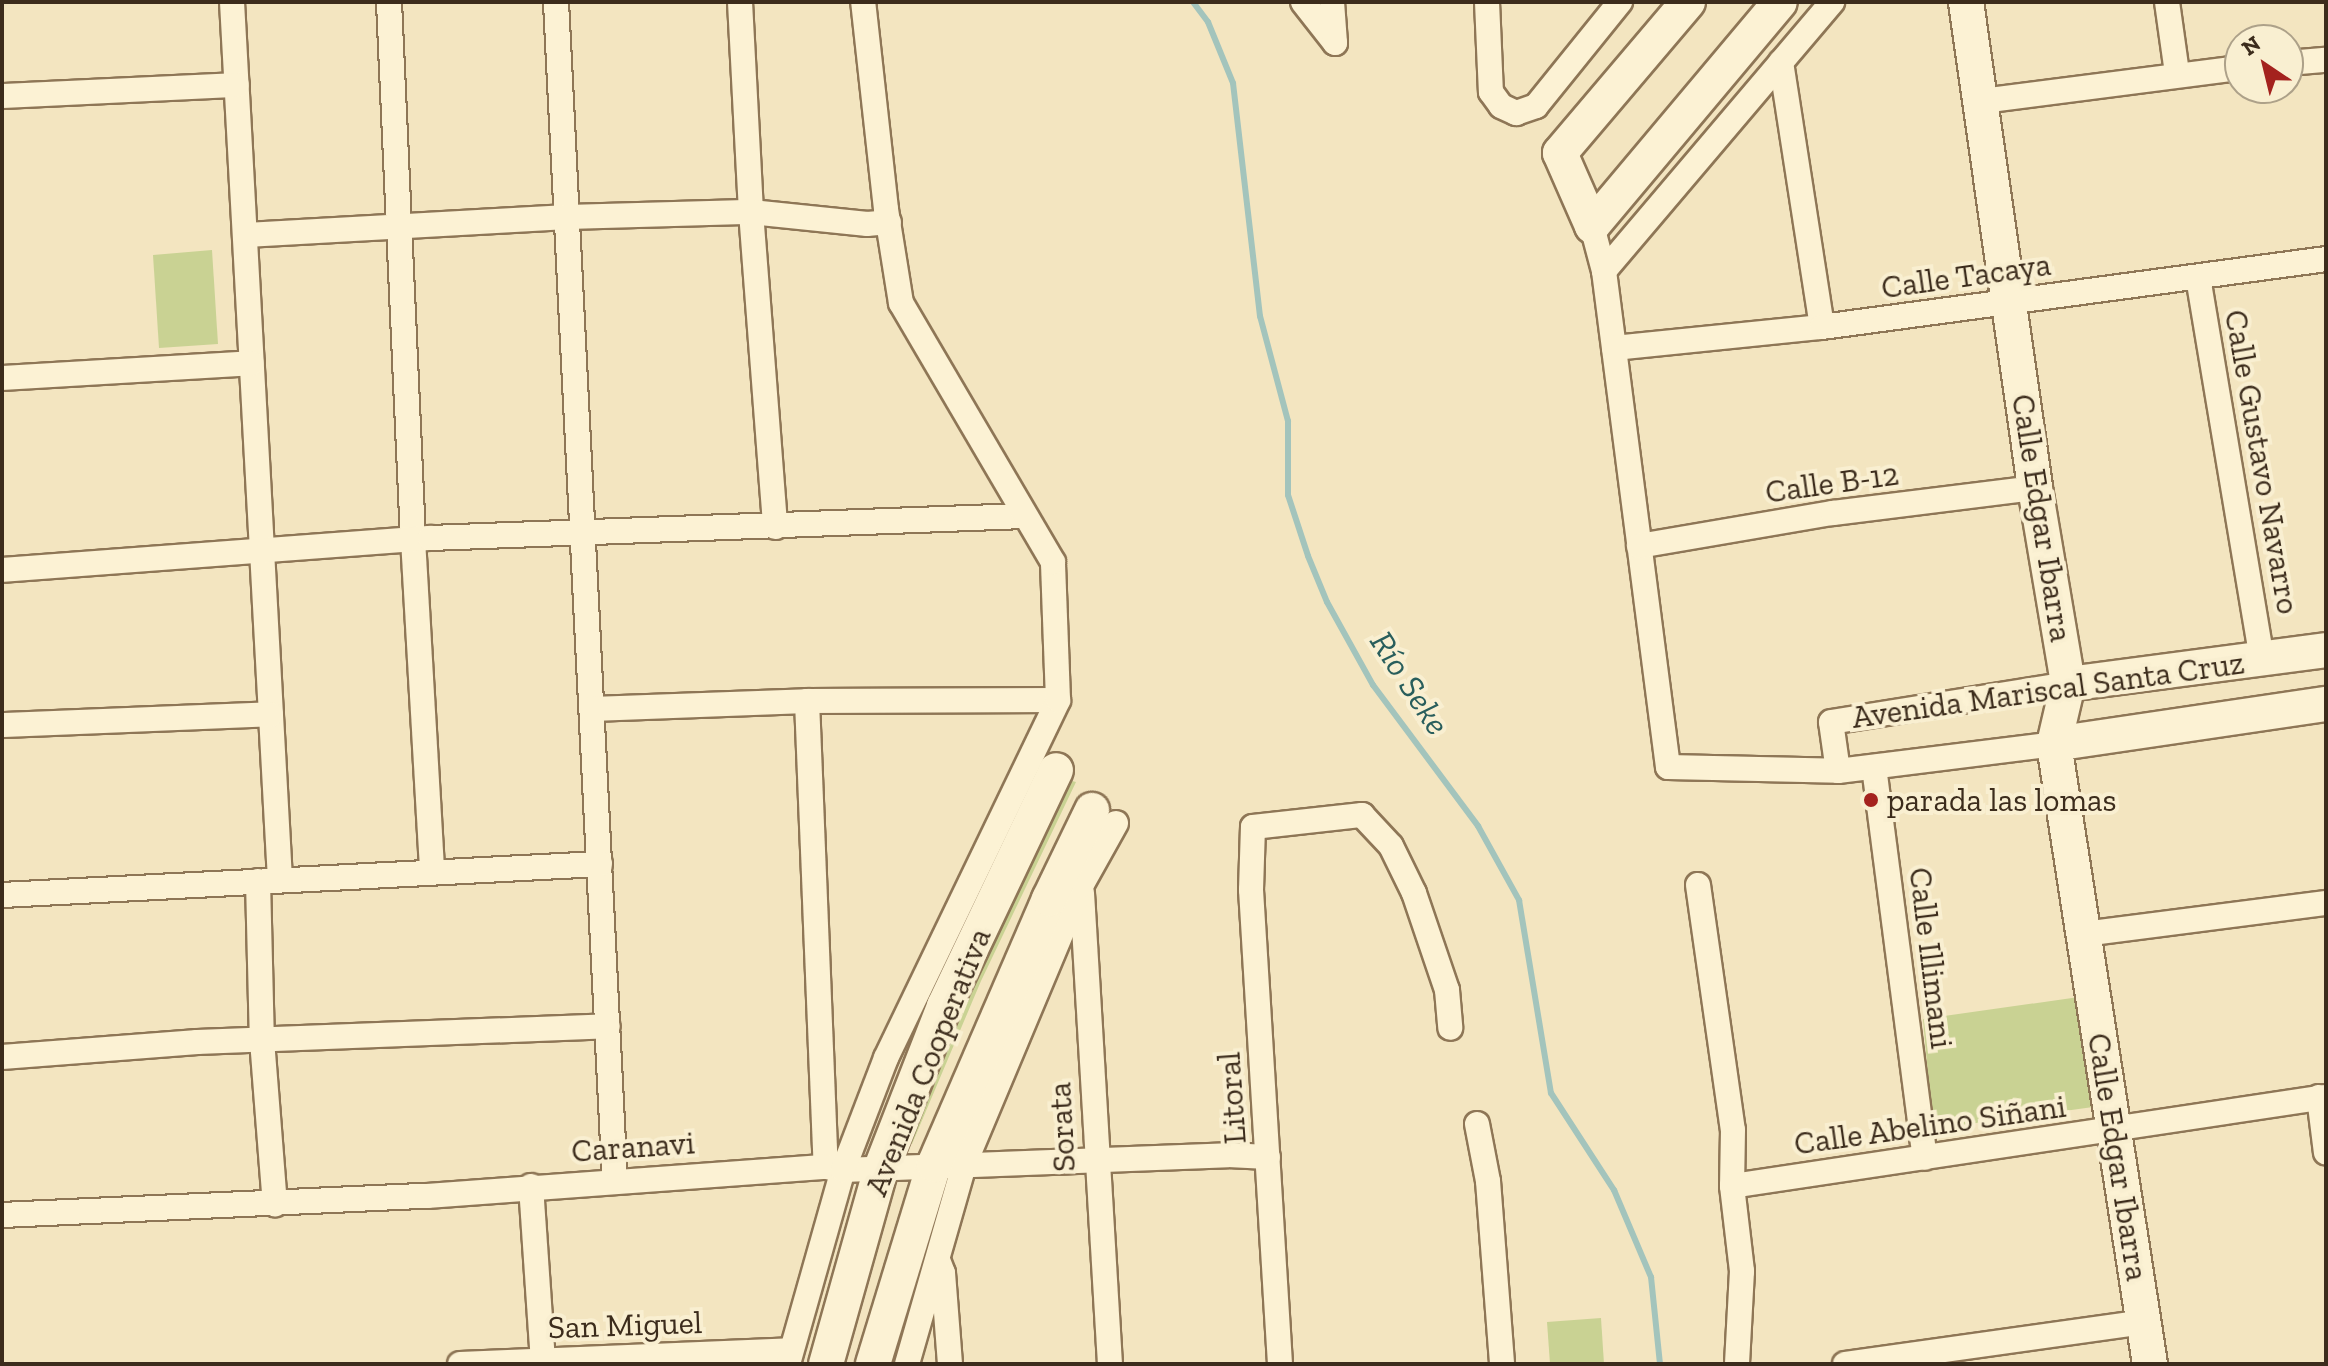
<!DOCTYPE html>
<meta charset="utf-8">
<style>
body{margin:0}
#map{position:relative;width:2328px;height:1366px;overflow:hidden;background:#f3e5c0;font-family:"Zilla Slab",serif}
div>[style]{position:absolute}
[style*='--x']{left:calc(var(--x)*1px);top:calc(var(--y)*1px);width:calc(var(--w)*1px);rotate:calc(var(--a)*1deg)}
.green>*{inset:0;background:#c9d293}
.stream>*{height:6px;margin:-3px;padding:0 3px;transform-origin:3px;border-radius:3px;background:#a3c4bc}
.roads{filter:drop-shadow(2px 0 #8e7656) drop-shadow(-2px 0 #8e7656) drop-shadow(0 2px #8e7656) drop-shadow(0 -2px #8e7656)}
.street>*{height:24px;margin:-12px;padding:0 12px;transform-origin:12px;border-radius:12px;background:#fcf2d4}
.secondary>*{height:34px;margin:-17px;padding:0 17px;transform-origin:17px;border-radius:17px;background:#fcf2d4}
.dots>*{width:22px;height:22px;translate:-50% -50%;box-sizing:border-box;border:4px solid #f9efd1;border-radius:50%}
span{translate:-50% -50%;white-space:nowrap;text-align:center;line-height:1.15;-webkit-text-stroke:8px #f9efd1;paint-order:stroke}
.street-label{font-size:32px;color:#3c2c1c}
.poi-label{font-size:32px;color:#3c2c1c}
.left{translate:0 -50%;text-align:left}
.water-label{font-size:34px;color:#295e5c;font-style:italic}
.frame{position:absolute;inset:0;border:4px solid #3c2c1c;pointer-events:none}
.north{position:absolute;left:2224px;top:24px;width:80px;height:80px;box-sizing:border-box;background:#f9efd1;border:2px solid #ada189;border-radius:50%;rotate:325deg;font-size:22px;font-weight:700;line-height:32px;text-align:center;color:#3c2c1c}
.north::after{content:'';display:block;margin:auto;width:28px;height:36px;background:#a4221e;clip-path:polygon(50% 0,100% 100%,50% 72%,0 100%)}
</style>
<div id="map">
<div class="green">
<i style="clip-path:polygon(212px 250px,218px 344px,159px 348px,153px 255px)"></i>
<i style="clip-path:polygon(1060px 778px,1076px 782px,981px 981px,912px 1144px,893px 1138px)"></i>
<i style="clip-path:polygon(2079px 997px,2093px 1107px,1933px 1129px,1923px 1019px)"></i>
<i style="clip-path:polygon(1601px 1318px,1604px 1364px,1550px 1364px,1547px 1322px)"></i>
</div>
<div class="stream">
<i style="--x:1193;--y:2;--w:25;--a:53"></i>
<i style="--x:1208;--y:22;--w:66;--a:67.7"></i>
<i style="--x:1233;--y:83;--w:235;--a:83.4"></i>
<i style="--x:1260;--y:316;--w:109;--a:75.1"></i>
<i style="--x:1288;--y:421;--w:74;--a:90"></i>
<i style="--x:1288;--y:495;--w:64;--a:71.8"></i>
<i style="--x:1308;--y:556;--w:50;--a:67.6"></i>
<i style="--x:1327;--y:602;--w:95;--a:61"></i>
<i style="--x:1373;--y:685;--w:176;--a:53.3"></i>
<i style="--x:1478;--y:826;--w:85;--a:61"></i>
<i style="--x:1519;--y:900;--w:196;--a:80.6"></i>
<i style="--x:1551;--y:1093;--w:116;--a:57"></i>
<i style="--x:1614;--y:1190;--w:95;--a:67"></i>
<i style="--x:1651;--y:1277;--w:87;--a:84.1"></i>
</div>
<div class="roads">
<div class="street">
<i style="--x:232;--y:2;--w:878;--a:86.87"></i>
<i style="--x:389;--y:2;--w:538;--a:87.44"></i>
<i style="--x:413;--y:539;--w:332;--a:86.7"></i>
<i style="--x:556;--y:2;--w:1180;--a:87.14"></i>
<i style="--x:740;--y:2;--w:210;--a:87"></i>
<i style="--x:751;--y:212;--w:316;--a:85.6"></i>
<i style="--x:1303;--y:2;--w:52;--a:52"></i>
<i style="--x:1332;--y:2;--w:41;--a:85.8"></i>
<i style="--x:1487;--y:2;--w:90;--a:87.5"></i>
<i style="--x:1491;--y:92;--w:17;--a:54"></i>
<i style="--x:1501;--y:106;--w:17;--a:25"></i>
<i style="--x:1516;--y:113;--w:21;--a:-19"></i>
<i style="--x:1536;--y:106;--w:134;--a:-51.1"></i>
<i style="--x:2167;--y:2;--w:72;--a:82"></i>
<i style="--x:1781;--y:62;--w:268;--a:81.2"></i>
<i style="--x:2288;--y:63;--w:38;--a:-5"></i>
<i style="--x:2;--y:96;--w:235;--a:-2.7"></i>
<i style="--x:1982;--y:101;--w:260;--a:-7.3"></i>
<i style="--x:1592;--y:226;--w:47;--a:75.1"></i>
<i style="--x:1604;--y:271;--w:500;--a:82.65"></i>
<i style="--x:1668;--y:767;--w:170;--a:1.3"></i>
<i style="--x:1838;--y:771;--w:218;--a:-7.1"></i>
<i style="--x:246;--y:235;--w:322;--a:-3.2"></i>
<i style="--x:567;--y:217;--w:184;--a:-1.6"></i>
<i style="--x:751;--y:212;--w:117;--a:5.9"></i>
<i style="--x:867;--y:224;--w:22;--a:-5"></i>
<i style="--x:1604;--y:271;--w:353;--a:-49.7"></i>
<i style="--x:2198;--y:277;--w:387;--a:80.5"></i>
<i style="--x:1614;--y:348;--w:209;--a:-5.8"></i>
<i style="--x:1822;--y:327;--w:509;--a:-7.68"></i>
<i style="--x:2;--y:378;--w:250;--a:-3.4"></i>
<i style="--x:1639;--y:546;--w:197;--a:-9.7"></i>
<i style="--x:1833;--y:513;--w:204;--a:-7.1"></i>
<i style="--x:2;--y:570;--w:429;--a:-4.3"></i>
<i style="--x:430;--y:538;--w:594;--a:-2.12"></i>
<i style="--x:807;--y:701;--w:466;--a:87.7"></i>
<i style="--x:592;--y:709;--w:215;--a:-2.1"></i>
<i style="--x:807;--y:701;--w:251;--a:-0.2"></i>
<i style="--x:2;--y:725;--w:269;--a:-2.3"></i>
<i style="--x:1874;--y:767;--w:394;--a:82.6"></i>
<i style="--x:1838;--y:771;--w:49;--a:-98.1"></i>
<i style="--x:1831;--y:722;--w:240;--a:-9.1"></i>
<i style="--x:258;--y:881;--w:159;--a:88.6"></i>
<i style="--x:262;--y:1040;--w:165;--a:85.5"></i>
<i style="--x:1698;--y:885;--w:247;--a:81.9"></i>
<i style="--x:1733;--y:1130;--w:56;--a:91"></i>
<i style="--x:1732;--y:1186;--w:86;--a:83.3"></i>
<i style="--x:1742;--y:1271;--w:93;--a:93.1"></i>
<i style="--x:1082;--y:893;--w:472;--a:86.6"></i>
<i style="--x:2;--y:895;--w:599;--a:-2.97"></i>
<i style="--x:2084;--y:934;--w:244;--a:-7.3"></i>
<i style="--x:2;--y:1057;--w:196;--a:-4.4"></i>
<i style="--x:197;--y:1042;--w:411;--a:-2.2"></i>
<i style="--x:2319;--y:1097;--w:56;--a:82.9"></i>
<i style="--x:1477;--y:1124;--w:58;--a:79.1"></i>
<i style="--x:1488;--y:1181;--w:184;--a:85.6"></i>
<i style="--x:531;--y:1186;--w:178;--a:86.1"></i>
<i style="--x:1732;--y:1186;--w:601;--a:-8.52"></i>
<i style="--x:2;--y:1215;--w:425;--a:-2.6"></i>
<i style="--x:427;--y:1196;--w:400;--a:-4.2"></i>
<i style="--x:826;--y:1167;--w:17;--a:10"></i>
<i style="--x:843;--y:1170;--w:385;--a:-2.2"></i>
<i style="--x:1228;--y:1155;--w:40;--a:2.9"></i>
<i style="--x:938;--y:1260;--w:14;--a:69"></i>
<i style="--x:943;--y:1273;--w:91;--a:85.6"></i>
<i style="--x:460;--y:1364;--w:331;--a:-2.4"></i>
<i style="--x:788;--y:1364;--w:202;--a:-74.2"></i>
<i style="--x:843;--y:1170;--w:120;--a:-69"></i>
<i style="--x:886;--y:1058;--w:397;--a:-64.3"></i>
<i style="--x:1058;--y:700;--w:138;--a:-92.1"></i>
<i style="--x:1053;--y:562;--w:300;--a:-120.4"></i>
<i style="--x:901;--y:303;--w:95;--a:-99.1"></i>
<i style="--x:886;--y:209;--w:208;--a:-96.3"></i>
<i style="--x:907;--y:1364;--w:207;--a:-74"></i>
<i style="--x:964;--y:1165;--w:303;--a:-67.2"></i>
<i style="--x:1081;--y:886;--w:72;--a:-60.9"></i>
<i style="--x:1280;--y:1364;--w:475;--a:-93.5"></i>
<i style="--x:1251;--y:890;--w:63;--a:-88.2"></i>
<i style="--x:1253;--y:827;--w:110;--a:-6.3"></i>
<i style="--x:1362;--y:815;--w:42;--a:46.9"></i>
<i style="--x:1391;--y:846;--w:52;--a:63.9"></i>
<i style="--x:1414;--y:893;--w:102;--a:71.2"></i>
<i style="--x:1447;--y:990;--w:38;--a:85"></i>
<i style="--x:1845;--y:1364;--w:302;--a:-8"></i>
</div>
<div class="secondary">
<i style="--x:1688;--y:2;--w:198;--a:130.3"></i>
<i style="--x:1560;--y:153;--w:80;--a:66.3"></i>
<i style="--x:1592;--y:226;--w:292;--a:-50"></i>
<i style="--x:1966;--y:2;--w:491;--a:81.9"></i>
<i style="--x:2035;--y:488;--w:199;--a:80.4"></i>
<i style="--x:2068;--y:684;--w:62;--a:103.1"></i>
<i style="--x:2054;--y:744;--w:627;--a:81.2"></i>
<i style="--x:2068;--y:684;--w:260;--a:-7.5"></i>
<i style="--x:2054;--y:744;--w:275;--a:-8.4"></i>
<i style="--x:826;--y:1364;--w:204;--a:-74.3"></i>
<i style="--x:881;--y:1168;--w:174;--a:-68.7"></i>
<i style="--x:944;--y:1006;--w:261;--a:-64.6"></i>
<i style="--x:873;--y:1364;--w:208;--a:-73"></i>
<i style="--x:934;--y:1165;--w:290;--a:-66.6"></i>
<i style="--x:1049;--y:899;--w:99;--a:-64.2"></i>
</div>
</div>
<div class="dots">
<i style="left:1871px;top:800px;background:#a4221e"></i>
</div>
<div class="street-label">
<span style="left:1966px;top:276px;rotate:-8deg">Calle Tacaya</span>
<span style="left:2262px;top:462px;rotate:80deg">Calle Gustavo Navarro</span>
<span style="left:1832px;top:483px;rotate:-8deg">Calle B-12</span>
<span style="left:2042px;top:518px;rotate:81deg">Calle Edgar Ibarra</span>
<span style="left:2048px;top:690px;rotate:-8deg">Avenida Mariscal Santa Cruz</span>
<span style="left:1931px;top:958px;rotate:83deg">Calle Illimani</span>
<span style="left:928px;top:1062px;rotate:-68deg">Avenida Cooperativa</span>
<span style="left:1232px;top:1098px;rotate:-94deg">Litoral</span>
<span style="left:1930px;top:1125px;rotate:-8deg">Calle Abelino Siñani</span>
<span style="left:1062px;top:1127px;rotate:-93deg">Sorata</span>
<span style="left:633px;top:1147px;rotate:-4deg">Caranavi</span>
<span style="left:2118px;top:1157px;rotate:81deg">Calle Edgar Ibarra</span>
<span style="left:625px;top:1325px;rotate:-2deg">San Miguel</span>
</div>
<div class="poi-label">
<span class="left" style="left:1887px;top:800px">parada las lomas</span>
</div>
<div class="water-label">
<span style="left:1410px;top:683px;rotate:57deg">Río Seke</span>
</div>
<div class="frame"></div>
<div class="north">N</div>
</div>
